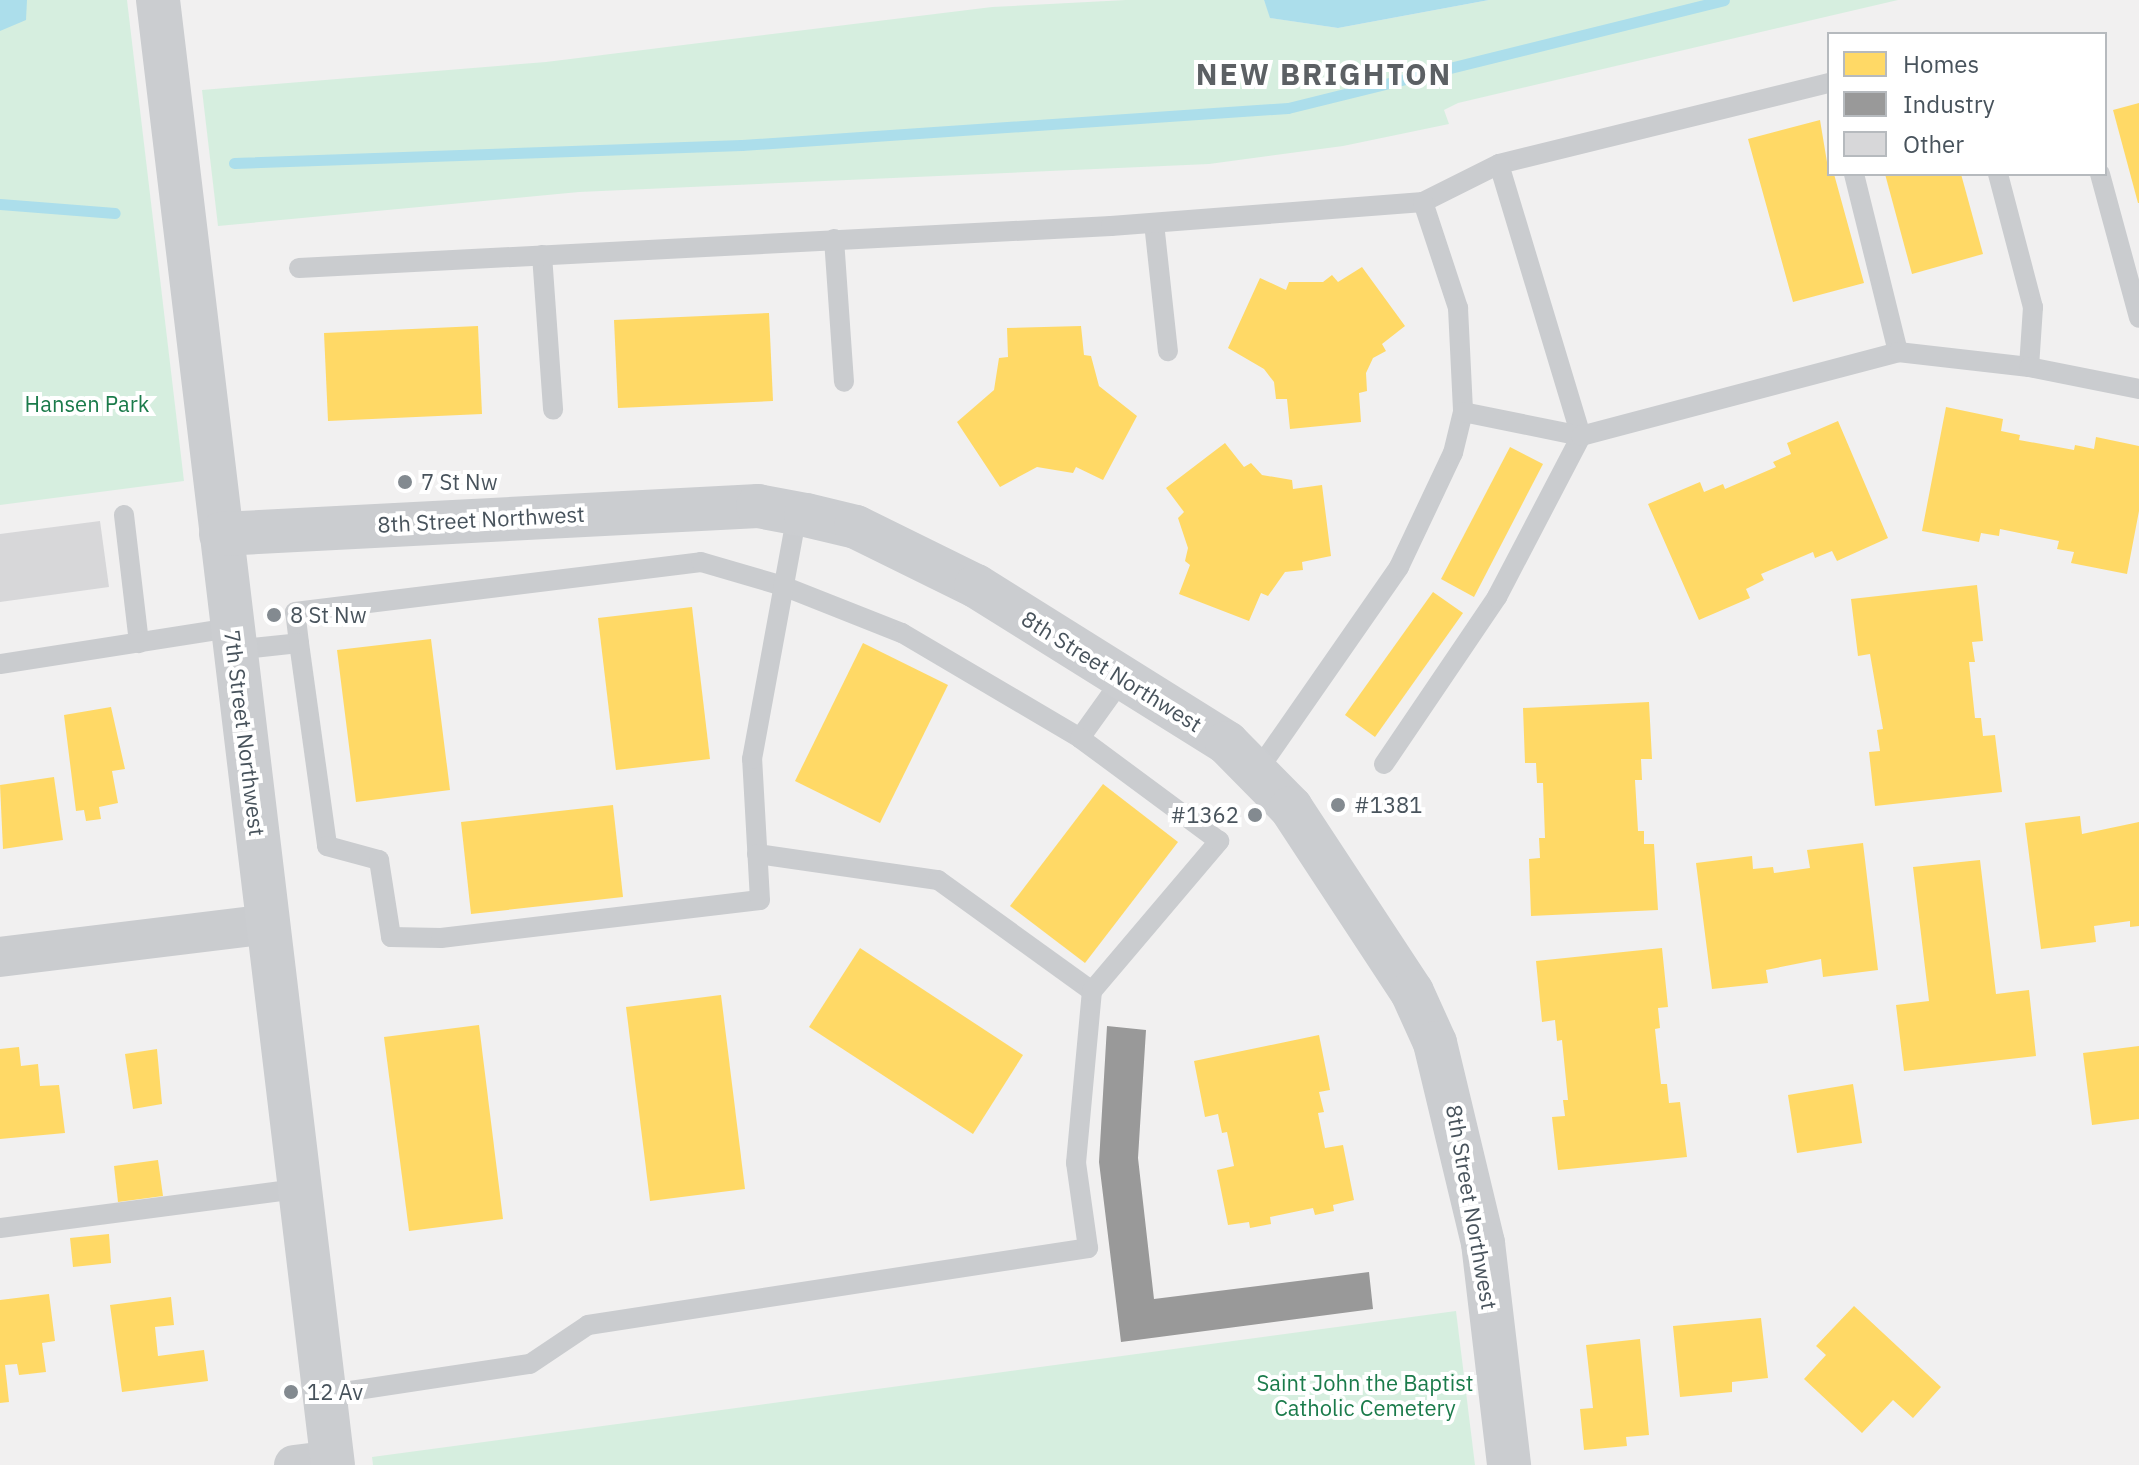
<!DOCTYPE html>
<style>
body{margin:0}
#map{position:relative;width:2139px;height:1465px;overflow:hidden;background:#f1f0f0;font-family:"IBM Plex Sans",sans-serif}
div>[style]{position:absolute}
[style*='--x']{left:calc(var(--x)*1px);top:calc(var(--y)*1px);width:calc(var(--w)*1px);rotate:calc(var(--a)*1deg)}
.green>*{inset:0;background:#d6eedf}
.water>*{inset:0;background:#acdeeb}
.homes>*{inset:0;background:#ffd966}
.industry>*{inset:0;background:#999}
.stream>*{height:11px;margin:-5.5px;padding:0 5.5px;transform-origin:5.5px;border-radius:5.5px;background:#acdeeb}
.building>*{inset:0;background:#d7d7d9}
.lane>*{height:20px;margin:-10px;padding:0 10px;transform-origin:10px;border-radius:10px;background:#cacccf}
.street>*{height:40px;margin:-20px;padding:0 20px;transform-origin:20px;border-radius:20px;background:#cacccf}
.secondary>*{height:44px;margin:-22px;padding:0 22px;transform-origin:22px;border-radius:22px;background:#cbcdd0}
.dots>*{width:22px;height:22px;translate:-50% -50%;box-sizing:border-box;border:4px solid #fff;border-radius:50%}
span{translate:-50% -50%;white-space:nowrap;text-align:center;line-height:1.15;-webkit-text-stroke:8px #fff;paint-order:stroke}
.park-label{font-size:22px;color:#1b7b4b}
.poi-label{font-size:22px;color:#48535c}
.left{translate:0 -50%;text-align:left}
.right{translate:-100% -50%;text-align:right}
.street-label{font-size:22px;color:#48535c}
.district-label{font-size:30px;color:#5c6064;font-weight:700;letter-spacing:2px}
.legend{position:absolute;left:1827px;top:32px;width:280px;height:144px;box-sizing:border-box;background:#fff;border:2px solid #b6babe;margin:0;padding:10px 14px;list-style:none;font-size:24px;color:#48535c}
.legend li{display:flex;align-items:center;gap:16px;height:40px}
.legend b{width:40px;border:2px solid #b6babe}
</style>
<div id="map">
<div class="green">
<i style="clip-path:polygon(0 0,127px 0,184px 481px,0 505px)"></i>
<i style="clip-path:polygon(1126px 0,1264px 0,1271px 18px,1338px 28px,1489px 0,1898px 0,1458px 103px,1444px 110px,1449px 124px,1343px 146px,1209px 164px,579px 192px,218px 226px,202px 90px,546px 62px,992px 7px)"></i>
<i style="clip-path:polygon(1456px 1311px,1475px 1465px,373px 1465px,372px 1457px)"></i>
</div>
<div class="water">
<i style="clip-path:polygon(0 0,27px 0,26px 20px,0 31px)"></i>
<i style="clip-path:polygon(1264px 0,1489px 0,1338px 28px,1270px 18px)"></i>
</div>
<div class="homes">
<i style="clip-path:polygon(2139px 103px,2139px 203px,2138px 203px,2113px 110px)"></i>
<i style="clip-path:polygon(1820px 120px,1829px 174px,1834px 174px,1864px 283px,1793px 302px,1748px 139px)"></i>
<i style="clip-path:polygon(1885px 174px,1961px 174px,1983px 254px,1912px 274px)"></i>
<i style="clip-path:polygon(1362px 267px,1405px 326px,1382px 344px,1386px 351px,1373px 358px,1366px 373px,1367px 391px,1359px 393px,1361px 422px,1290px 429px,1287px 399px,1276px 399px,1274px 382px,1264px 369px,1228px 348px,1260px 278px,1286px 290px,1289px 282px,1323px 282px,1332px 275px,1338px 282px)"></i>
<i style="clip-path:polygon(769px 313px,773px 401px,618px 408px,614px 320px)"></i>
<i style="clip-path:polygon(478px 326px,482px 414px,328px 421px,324px 333px)"></i>
<i style="clip-path:polygon(1081px 326px,1084px 355px,1091px 356px,1099px 386px,1137px 416px,1103px 480px,1076px 467px,1073px 473px,1037px 467px,1000px 487px,957px 422px,994px 390px,999px 358px,1008px 357px,1007px 328px)"></i>
<i style="clip-path:polygon(1946px 407px,2003px 419px,2001px 431px,2020px 435px,2019px 440px,2074px 450px,2075px 445px,2094px 449px,2096px 437px,2139px 446px,2139px 511px,2127px 574px,2071px 563px,2074px 552px,2057px 549px,2059px 541px,2000px 529px,1999px 536px,1981px 533px,1979px 542px,1922px 531px)"></i>
<i style="clip-path:polygon(1838px 421px,1888px 538px,1837px 561px,1832px 551px,1815px 558px,1813px 552px,1761px 574px,1764px 580px,1746px 589px,1750px 598px,1699px 620px,1648px 504px,1700px 482px,1704px 492px,1723px 484px,1725px 489px,1776px 467px,1773px 462px,1791px 454px,1787px 443px)"></i>
<i style="clip-path:polygon(1225px 443px,1244px 467px,1251px 463px,1262px 475px,1292px 480px,1293px 489px,1322px 485px,1331px 556px,1302px 562px,1303px 570px,1285px 572px,1268px 596px,1261px 593px,1249px 621px,1179px 594px,1190px 565px,1185px 561px,1188px 548px,1178px 518px,1184px 512px,1166px 488px)"></i>
<i style="clip-path:polygon(1510px 447px,1543px 464px,1474px 597px,1441px 579px)"></i>
<i style="clip-path:polygon(1977px 585px,1983px 641px,1972px 642px,1975px 662px,1969px 662px,1975px 718px,1981px 718px,1983px 736px,1995px 735px,2002px 792px,1875px 806px,1869px 752px,1880px 751px,1877px 730px,1883px 729px,1870px 654px,1858px 656px,1851px 599px)"></i>
<i style="clip-path:polygon(1433px 592px,1463px 613px,1375px 737px,1345px 715px)"></i>
<i style="clip-path:polygon(692px 607px,710px 759px,616px 770px,598px 618px)"></i>
<i style="clip-path:polygon(431px 639px,450px 790px,356px 802px,337px 650px)"></i>
<i style="clip-path:polygon(863px 643px,948px 685px,880px 823px,795px 781px)"></i>
<i style="clip-path:polygon(1649px 702px,1652px 759px,1641px 759px,1642px 780px,1635px 780px,1638px 831px,1644px 831px,1644px 844px,1654px 844px,1658px 910px,1531px 916px,1529px 859px,1540px 858px,1539px 838px,1545px 838px,1543px 783px,1537px 783px,1536px 763px,1525px 763px,1523px 708px)"></i>
<i style="clip-path:polygon(111px 707px,125px 769px,112px 771px,118px 803px,99px 807px,101px 819px,86px 821px,84px 810px,76px 811px,64px 715px)"></i>
<i style="clip-path:polygon(54px 777px,63px 840px,3px 849px,0 785px)"></i>
<i style="clip-path:polygon(1103px 784px,1178px 842px,1085px 963px,1010px 906px)"></i>
<i style="clip-path:polygon(613px 805px,623px 897px,471px 914px,461px 822px)"></i>
<i style="clip-path:polygon(2080px 816px,2082px 834px,2139px 822px,2139px 926px,2130px 927px,2130px 921px,2094px 926px,2096px 942px,2041px 949px,2025px 823px)"></i>
<i style="clip-path:polygon(1863px 843px,1878px 970px,1823px 977px,1821px 959px,1766px 970px,1768px 983px,1712px 989px,1696px 863px,1752px 856px,1753px 869px,1773px 867px,1774px 873px,1810px 868px,1807px 850px)"></i>
<i style="clip-path:polygon(1980px 860px,1996px 994px,2029px 990px,2036px 1056px,1904px 1071px,1896px 1005px,1929px 1001px,1913px 867px)"></i>
<i style="clip-path:polygon(860px 948px,1023px 1055px,973px 1134px,809px 1027px)"></i>
<i style="clip-path:polygon(1662px 948px,1668px 1007px,1658px 1008px,1660px 1028px,1655px 1029px,1661px 1084px,1667px 1084px,1669px 1103px,1680px 1102px,1687px 1157px,1558px 1170px,1552px 1117px,1565px 1116px,1563px 1100px,1568px 1100px,1562px 1040px,1557px 1041px,1555px 1020px,1542px 1022px,1536px 961px)"></i>
<i style="clip-path:polygon(721px 995px,745px 1189px,650px 1201px,626px 1007px)"></i>
<i style="clip-path:polygon(479px 1025px,503px 1219px,409px 1231px,384px 1037px)"></i>
<i style="clip-path:polygon(1319px 1035px,1330px 1090px,1319px 1092px,1324px 1112px,1318px 1113px,1325px 1148px,1343px 1145px,1354px 1200px,1333px 1205px,1334px 1211px,1315px 1215px,1313px 1208px,1270px 1217px,1271px 1224px,1250px 1228px,1249px 1222px,1228px 1225px,1217px 1170px,1234px 1166px,1227px 1132px,1222px 1133px,1218px 1114px,1205px 1117px,1194px 1061px)"></i>
<i style="clip-path:polygon(2139px 1046px,2139px 1119px,2092px 1125px,2083px 1053px)"></i>
<i style="clip-path:polygon(19px 1047px,21px 1066px,38px 1064px,40px 1086px,59px 1085px,65px 1133px,0 1139px,0 1049px)"></i>
<i style="clip-path:polygon(157px 1049px,162px 1104px,133px 1109px,125px 1054px)"></i>
<i style="clip-path:polygon(1853px 1084px,1862px 1143px,1797px 1153px,1788px 1095px)"></i>
<i style="clip-path:polygon(158px 1160px,163px 1196px,118px 1202px,114px 1166px)"></i>
<i style="clip-path:polygon(109px 1234px,111px 1263px,73px 1267px,70px 1238px)"></i>
<i style="clip-path:polygon(49px 1294px,55px 1341px,42px 1343px,46px 1372px,19px 1375px,17px 1364px,5px 1365px,9px 1402px,0 1403px,0 1300px)"></i>
<i style="clip-path:polygon(171px 1297px,174px 1325px,155px 1327px,158px 1356px,204px 1350px,208px 1381px,122px 1392px,110px 1305px)"></i>
<i style="clip-path:polygon(1854px 1306px,1941px 1387px,1913px 1418px,1893px 1400px,1862px 1433px,1804px 1379px,1826px 1355px,1816px 1346px)"></i>
<i style="clip-path:polygon(1761px 1318px,1768px 1378px,1732px 1382px,1732px 1392px,1680px 1397px,1673px 1326px)"></i>
<i style="clip-path:polygon(1640px 1339px,1649px 1435px,1626px 1437px,1627px 1446px,1584px 1450px,1580px 1409px,1593px 1408px,1586px 1345px)"></i>
</div>
<div class="industry">
<i style="clip-path:polygon(1107px 1026px,1146px 1030px,1138px 1158px,1154px 1299px,1369px 1272px,1373px 1309px,1121px 1342px,1099px 1162px)"></i>
</div>
<div class="stream">
<i style="--x:234;--y:163;--w:508;--a:-2.03"></i>
<i style="--x:742;--y:145;--w:547;--a:-3.88"></i>
<i style="--x:1288;--y:108;--w:449;--a:-13.9"></i>
<i style="--x:0;--y:204;--w:115;--a:4.5"></i>
</div>
<div class="building">
<i style="clip-path:polygon(100px 521px,109px 587px,0 602px,0 534px)"></i>
</div>
<div class="lane">
<i style="--x:1854;--y:174;--w:183;--a:76.1"></i>
<i style="--x:1998;--y:174;--w:138;--a:75.3"></i>
<i style="--x:2033;--y:307;--w:60;--a:93.8"></i>
<i style="--x:2100;--y:174;--w:149;--a:74.8"></i>
<i style="--x:1423;--y:202;--w:85;--a:-26.6"></i>
<i style="--x:1499;--y:164;--w:340;--a:-13.8"></i>
<i style="--x:1154;--y:223;--w:129;--a:83.8"></i>
<i style="--x:834;--y:239;--w:143;--a:86"></i>
<i style="--x:542;--y:255;--w:155;--a:85.9"></i>
<i style="--x:299;--y:268;--w:813;--a:-2.96"></i>
<i style="--x:1111;--y:226;--w:313;--a:-4.4"></i>
<i style="--x:1423;--y:202;--w:112;--a:71.7"></i>
<i style="--x:1458;--y:308;--w:104;--a:87.2"></i>
<i style="--x:124;--y:515;--w:129;--a:83.3"></i>
<i style="--x:299;--y:643;--w:31;--a:-97"></i>
<i style="--x:295;--y:612;--w:409;--a:-7"></i>
<i style="--x:701;--y:562;--w:85;--a:16.3"></i>
<i style="--x:783;--y:586;--w:128;--a:21.6"></i>
<i style="--x:902;--y:633;--w:207;--a:30.5"></i>
<i style="--x:1080;--y:738;--w:74;--a:-54.4"></i>
<i style="--x:234;--y:650;--w:65;--a:-6.1"></i>
<i style="--x:299;--y:643;--w:205;--a:82.1"></i>
<i style="--x:327;--y:846;--w:54;--a:15.1"></i>
<i style="--x:379;--y:860;--w:78;--a:81.1"></i>
<i style="--x:391;--y:937;--w:50;--a:1.1"></i>
<i style="--x:441;--y:938;--w:321;--a:-6.8"></i>
<i style="--x:760;--y:900;--w:141;--a:-93.2"></i>
<i style="--x:752;--y:759;--w:249;--a:-79.6"></i>
<i style="--x:0;--y:664;--w:234;--a:-8.9"></i>
<i style="--x:1384;--y:764;--w:202;--a:-55.9"></i>
<i style="--x:1497;--y:597;--w:182;--a:-62.4"></i>
<i style="--x:1581;--y:436;--w:284;--a:-106.8"></i>
<i style="--x:1258;--y:770;--w:247;--a:-55.2"></i>
<i style="--x:1399;--y:567;--w:126;--a:-64.7"></i>
<i style="--x:1453;--y:453;--w:42;--a:-76.3"></i>
<i style="--x:1463;--y:412;--w:120;--a:11.5"></i>
<i style="--x:1581;--y:436;--w:328;--a:-14.8"></i>
<i style="--x:1898;--y:352;--w:132;--a:6.5"></i>
<i style="--x:2029;--y:367;--w:112;--a:11.3"></i>
<i style="--x:757;--y:854;--w:183;--a:8.2"></i>
<i style="--x:938;--y:880;--w:190;--a:35.8"></i>
<i style="--x:0;--y:1228;--w:301;--a:-7.5"></i>
<i style="--x:324;--y:1395;--w:208;--a:-8.6"></i>
<i style="--x:530;--y:1364;--w:70;--a:-33.9"></i>
<i style="--x:588;--y:1325;--w:506;--a:-8.75"></i>
<i style="--x:1088;--y:1248;--w:86;--a:-98"></i>
<i style="--x:1076;--y:1163;--w:173;--a:-84.7"></i>
<i style="--x:1092;--y:991;--w:197;--a:-49.7"></i>
<i style="--x:1219;--y:841;--w:173;--a:-143.5"></i>
</div>
<div class="street">
<i style="--x:0;--y:957;--w:270;--a:-7"></i>
<i style="--x:294;--y:1465;--w:38;--a:-7"></i>
</div>
<div class="secondary">
<i style="--x:158;--y:0;--w:1475;--a:83.19"></i>
<i style="--x:221;--y:534;--w:538;--a:-2.98"></i>
<i style="--x:758;--y:506;--w:49;--a:10.6"></i>
<i style="--x:806;--y:515;--w:51;--a:13.5"></i>
<i style="--x:856;--y:527;--w:134;--a:26.2"></i>
<i style="--x:976;--y:586;--w:296;--a:32"></i>
<i style="--x:1227;--y:743;--w:91;--a:45.4"></i>
<i style="--x:1291;--y:808;--w:220;--a:56.7"></i>
<i style="--x:1412;--y:992;--w:56;--a:65.7"></i>
<i style="--x:1435;--y:1043;--w:206;--a:76.5"></i>
<i style="--x:1483;--y:1243;--w:224;--a:83.3"></i>
</div>
<div class="dots">
<i style="left:405px;top:482px;background:#838a90"></i>
<i style="left:274px;top:615px;background:#838a90"></i>
<i style="left:1338px;top:805px;background:#838a90"></i>
<i style="left:1255px;top:815px;background:#838a90"></i>
<i style="left:291px;top:1392px;background:#838a90"></i>
</div>
<div class="park-label">
<span style="left:87px;top:404px">Hansen Park</span>
<span style="left:1365px;top:1395px">Saint John the Baptist<br>Catholic Cemetery</span>
</div>
<div class="poi-label">
<span class="left" style="left:421px;top:482px">7 St Nw</span>
<span class="left" style="left:290px;top:615px">8 St Nw</span>
<span class="left" style="left:1354px;top:805px">#1381</span>
<span class="right" style="left:1239px;top:815px">#1362</span>
<span class="left" style="left:307px;top:1392px">12 Av</span>
</div>
<div class="street-label">
<span style="left:481px;top:519px;rotate:-3deg">8th Street Northwest</span>
<span style="left:1112px;top:671px;rotate:32deg">8th Street Northwest</span>
<span style="left:245px;top:733px;rotate:83deg">7th Street Northwest</span>
<span style="left:1472px;top:1207px;rotate:80deg">8th Street Northwest</span>
</div>
<div class="district-label">
<span style="left:1324px;top:74px">NEW BRIGHTON</span>
</div>
<ul class="legend">
<li><b style="height:22px;background:#ffd966"></b>Homes</li>
<li><b style="height:22px;background:#999"></b>Industry</li>
<li><b style="height:22px;background:#d7d7d9"></b>Other</li>
</ul>
</div>
